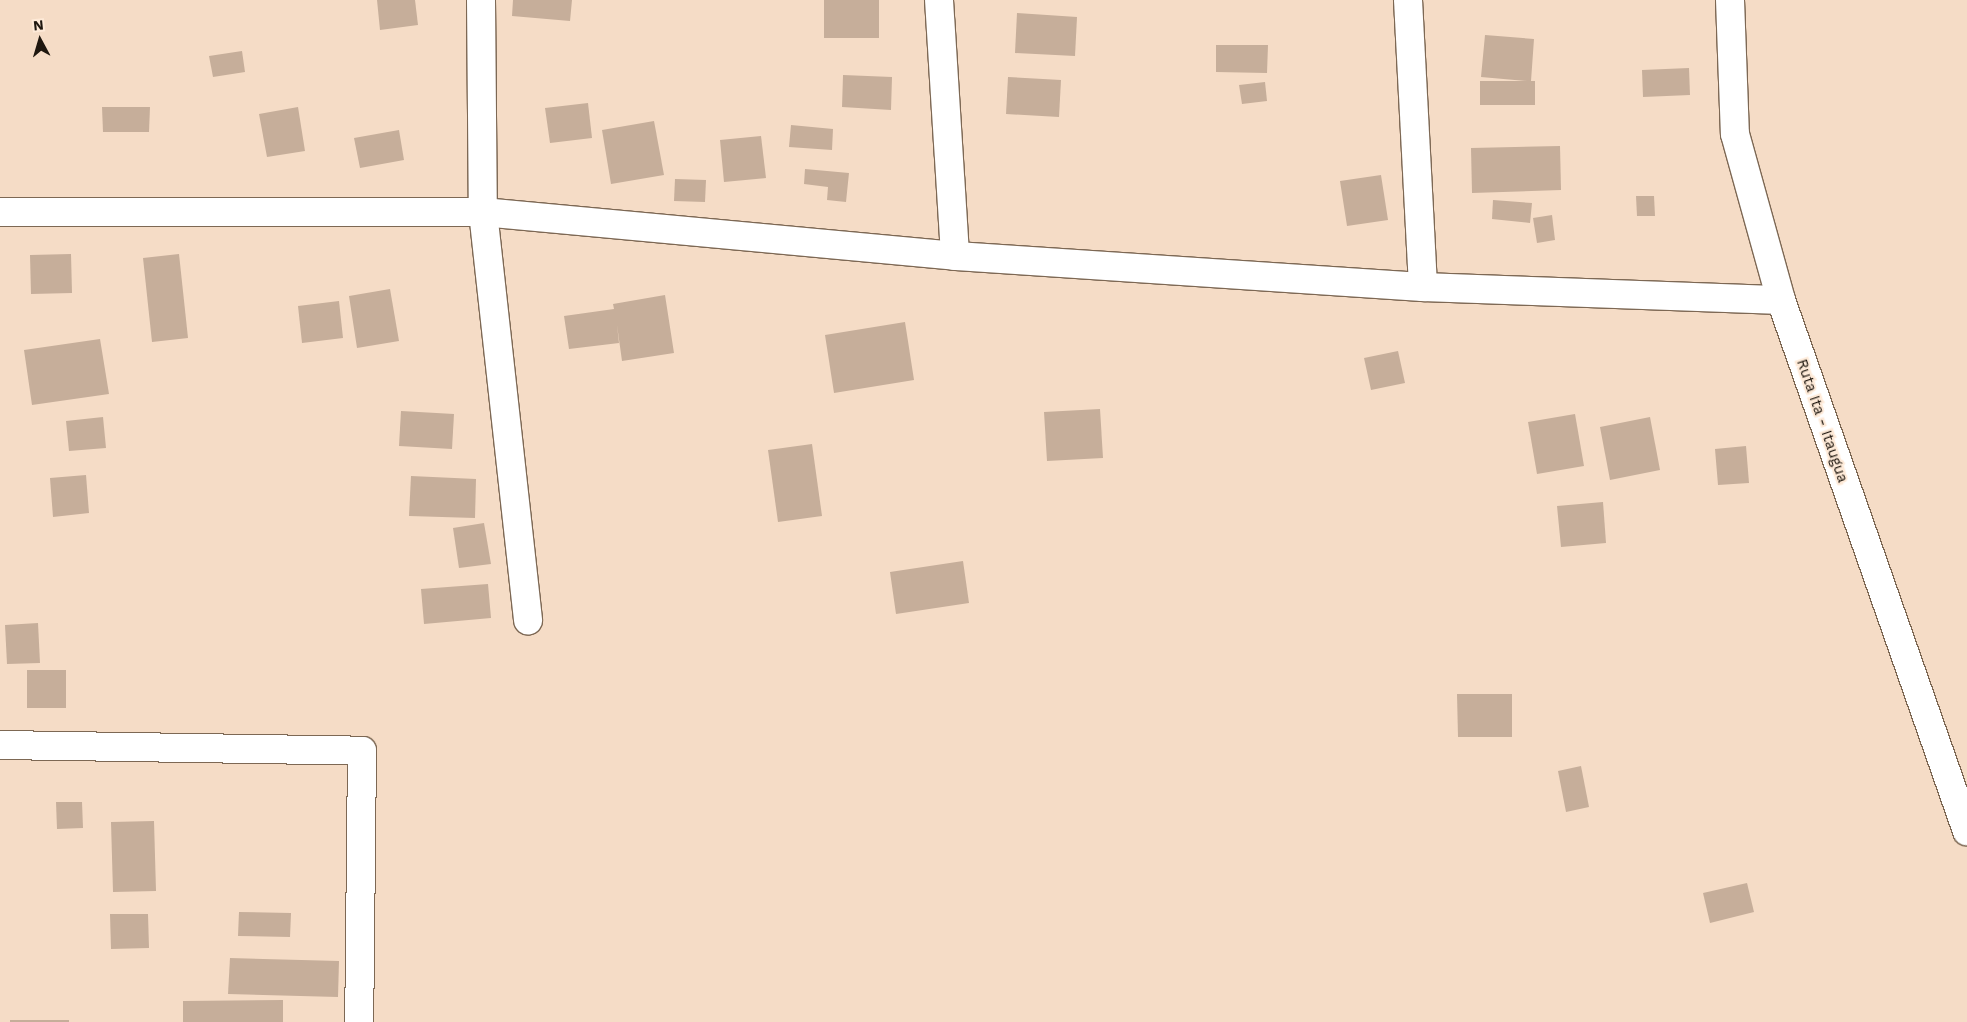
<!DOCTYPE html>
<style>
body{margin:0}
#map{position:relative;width:1967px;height:1022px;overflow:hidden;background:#f5dcc6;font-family:"Work Sans",sans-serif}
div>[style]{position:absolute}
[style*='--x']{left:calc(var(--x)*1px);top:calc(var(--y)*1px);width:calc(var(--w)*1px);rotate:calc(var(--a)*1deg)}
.building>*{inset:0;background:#c6ae9a}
.roads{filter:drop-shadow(1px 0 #7d6854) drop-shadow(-1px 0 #7d6854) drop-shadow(0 1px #7d6854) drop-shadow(0 -1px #7d6854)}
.minor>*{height:28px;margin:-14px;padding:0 14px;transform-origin:14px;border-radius:14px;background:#fff}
span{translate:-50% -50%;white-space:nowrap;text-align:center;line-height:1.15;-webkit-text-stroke:4.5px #feead8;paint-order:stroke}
.street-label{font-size:15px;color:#1f170f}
.north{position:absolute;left:15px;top:15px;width:50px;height:50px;-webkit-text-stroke:4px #feead8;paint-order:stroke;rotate:354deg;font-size:14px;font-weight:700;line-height:20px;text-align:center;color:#1f170f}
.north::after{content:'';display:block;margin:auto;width:18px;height:22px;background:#1f170f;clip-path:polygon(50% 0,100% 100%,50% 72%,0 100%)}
</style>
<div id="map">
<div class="building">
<i style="clip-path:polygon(377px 0,415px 0,418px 25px,380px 30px)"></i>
<i style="clip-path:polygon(513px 0,572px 0,570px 21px,512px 16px)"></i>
<i style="clip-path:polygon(824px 0,879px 0,879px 38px,824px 38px)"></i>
<i style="clip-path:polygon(1017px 13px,1077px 17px,1075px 56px,1015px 53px)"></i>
<i style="clip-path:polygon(1485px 35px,1534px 39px,1531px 81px,1535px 81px,1535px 105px,1480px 105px,1480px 81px,1527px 81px,1481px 77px)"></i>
<i style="clip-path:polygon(1216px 45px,1268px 45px,1267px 73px,1216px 72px)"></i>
<i style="clip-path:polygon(242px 51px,245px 72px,213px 77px,209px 56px)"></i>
<i style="clip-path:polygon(1689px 68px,1690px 95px,1643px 97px,1642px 70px)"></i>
<i style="clip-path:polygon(843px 75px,892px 77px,891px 110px,842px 107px)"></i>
<i style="clip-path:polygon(1008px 77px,1061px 80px,1059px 117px,1006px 114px)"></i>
<i style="clip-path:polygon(1265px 82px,1267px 101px,1242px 104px,1239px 85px)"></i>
<i style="clip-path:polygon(588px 103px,592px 138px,550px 143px,545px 108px)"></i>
<i style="clip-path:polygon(102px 107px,150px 107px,149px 132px,103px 132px)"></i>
<i style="clip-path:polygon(298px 107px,305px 151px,267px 157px,259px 114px)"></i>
<i style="clip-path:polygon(654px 121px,664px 175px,611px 184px,602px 130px)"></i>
<i style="clip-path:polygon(791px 125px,833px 129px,832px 150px,789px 147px)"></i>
<i style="clip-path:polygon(399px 130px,404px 160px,360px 168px,354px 138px)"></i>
<i style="clip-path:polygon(761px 136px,766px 178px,724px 182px,720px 140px)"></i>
<i style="clip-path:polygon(1560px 146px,1561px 190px,1472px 193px,1471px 148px)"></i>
<i style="clip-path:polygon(805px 169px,849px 173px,846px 202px,827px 200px,828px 187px,804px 184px)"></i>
<i style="clip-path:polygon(1381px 175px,1388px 220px,1347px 226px,1340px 181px)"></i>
<i style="clip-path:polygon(675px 179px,706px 180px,705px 202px,674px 201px)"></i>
<i style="clip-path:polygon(1636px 196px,1654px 196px,1655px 216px,1637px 216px)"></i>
<i style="clip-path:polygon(1493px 200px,1532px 203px,1530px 223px,1492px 219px)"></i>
<i style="clip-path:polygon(1552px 215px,1555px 240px,1537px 243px,1533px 218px)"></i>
<i style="clip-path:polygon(71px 254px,72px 293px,31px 294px,30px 255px)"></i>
<i style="clip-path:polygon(179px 254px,188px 338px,152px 342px,143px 258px)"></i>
<i style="clip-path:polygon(390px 289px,399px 341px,357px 348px,349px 296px)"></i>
<i style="clip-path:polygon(665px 295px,674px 353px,622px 361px,617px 325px,619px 343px,569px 349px,564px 316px,614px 309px,613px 304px)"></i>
<i style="clip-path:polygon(339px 301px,343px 338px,302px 343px,298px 306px)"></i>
<i style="clip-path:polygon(905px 322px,914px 380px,834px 393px,825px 335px)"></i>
<i style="clip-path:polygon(100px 339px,109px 394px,32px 405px,24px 350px)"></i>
<i style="clip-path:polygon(1398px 351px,1405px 383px,1371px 390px,1364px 358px)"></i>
<i style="clip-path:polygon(1100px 409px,1103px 458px,1047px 461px,1044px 412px)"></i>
<i style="clip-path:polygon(401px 411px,454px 414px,452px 449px,399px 446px)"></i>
<i style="clip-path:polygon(1575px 414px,1584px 466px,1537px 474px,1528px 422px)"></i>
<i style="clip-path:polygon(103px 417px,106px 448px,69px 451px,66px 421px)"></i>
<i style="clip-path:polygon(1650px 417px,1660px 470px,1610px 480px,1600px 427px)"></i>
<i style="clip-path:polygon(812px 444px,822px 516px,778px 522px,768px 450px)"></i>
<i style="clip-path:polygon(1746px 446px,1749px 483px,1718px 485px,1715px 449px)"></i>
<i style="clip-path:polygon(86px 475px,89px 513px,53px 517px,50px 478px)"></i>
<i style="clip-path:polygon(411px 476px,476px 479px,475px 518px,409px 516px)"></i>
<i style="clip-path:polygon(1603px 502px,1606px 543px,1561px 547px,1557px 506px)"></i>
<i style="clip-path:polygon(484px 523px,491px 564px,459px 568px,453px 528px)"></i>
<i style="clip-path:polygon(963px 561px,969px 603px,896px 614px,890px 572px)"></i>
<i style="clip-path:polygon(488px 584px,491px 618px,424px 624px,421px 589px)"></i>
<i style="clip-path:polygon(38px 623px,40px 663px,7px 664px,5px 625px)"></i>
<i style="clip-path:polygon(27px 670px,66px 670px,66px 708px,27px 708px)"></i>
<i style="clip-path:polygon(1457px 694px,1512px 694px,1512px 737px,1458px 737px)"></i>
<i style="clip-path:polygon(1581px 766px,1589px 807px,1566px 812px,1558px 771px)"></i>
<i style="clip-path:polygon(56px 802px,82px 802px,83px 828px,57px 829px)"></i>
<i style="clip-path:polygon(154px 821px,156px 891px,113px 892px,111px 822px)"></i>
<i style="clip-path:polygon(1747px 883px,1754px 912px,1710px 923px,1703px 893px)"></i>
<i style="clip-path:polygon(239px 912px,291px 913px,290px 937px,238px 936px)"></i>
<i style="clip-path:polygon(110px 914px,148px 914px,149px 948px,111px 949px)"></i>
<i style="clip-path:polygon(230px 958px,339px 961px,338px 997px,228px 994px)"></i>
<i style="clip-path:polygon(283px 1000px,283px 1022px,183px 1022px,183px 1001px)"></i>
<i style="clip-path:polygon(10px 1020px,69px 1020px,69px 1022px,10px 1022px)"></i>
</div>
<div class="roads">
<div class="minor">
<i style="--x:481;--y:0;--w:212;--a:89.5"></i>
<i style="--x:483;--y:212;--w:411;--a:83.7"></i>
<i style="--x:939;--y:0;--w:256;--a:86.4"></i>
<i style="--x:1408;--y:0;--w:287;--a:87"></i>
<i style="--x:1730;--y:0;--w:134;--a:87.9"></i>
<i style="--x:1735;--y:134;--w:172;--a:74.5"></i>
<i style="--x:1781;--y:300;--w:563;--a:70.7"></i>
<i style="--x:0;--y:212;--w:483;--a:0"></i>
<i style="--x:483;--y:212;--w:474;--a:5.3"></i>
<i style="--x:955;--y:256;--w:469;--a:3.8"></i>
<i style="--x:1423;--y:287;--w:358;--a:2.1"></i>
<i style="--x:0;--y:745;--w:362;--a:0.9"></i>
<i style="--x:362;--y:751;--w:271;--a:90.6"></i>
</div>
</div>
<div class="street-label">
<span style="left:1822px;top:421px;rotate:71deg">Ruta Ita - Itaugua</span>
</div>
<div class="north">N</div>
</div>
